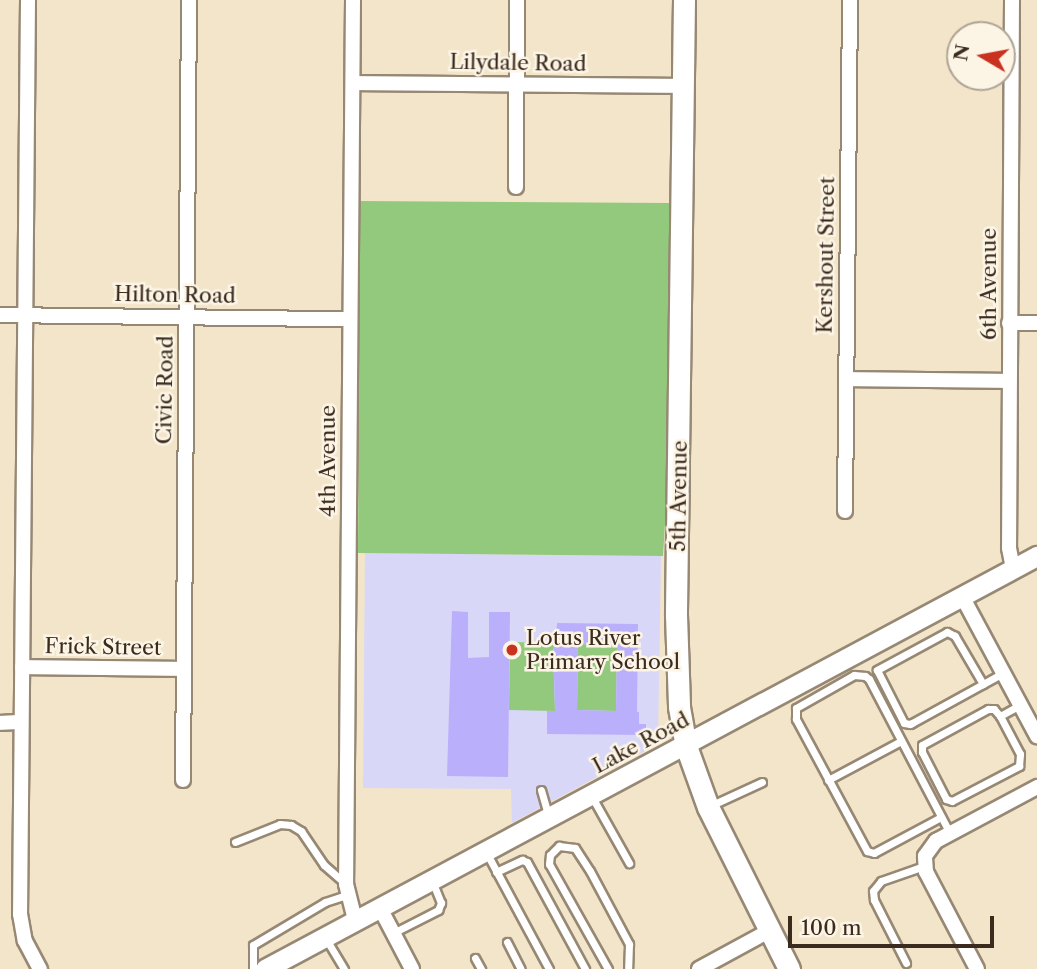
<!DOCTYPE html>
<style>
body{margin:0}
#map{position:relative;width:1037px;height:969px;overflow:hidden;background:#f3e5ca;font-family:"Libre Caslon Text",serif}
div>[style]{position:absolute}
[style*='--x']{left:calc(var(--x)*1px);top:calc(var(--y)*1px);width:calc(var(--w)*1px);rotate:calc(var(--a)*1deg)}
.built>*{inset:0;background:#d8d7f8}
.green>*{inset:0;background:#92c97c}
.building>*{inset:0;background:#baaffb}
.roads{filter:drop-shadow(2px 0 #978874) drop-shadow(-2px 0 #978874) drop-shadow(0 2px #978874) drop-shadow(0 -2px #978874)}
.service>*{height:7px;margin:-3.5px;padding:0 3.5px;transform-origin:3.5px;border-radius:3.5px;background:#fff}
.minor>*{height:14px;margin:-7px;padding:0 7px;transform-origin:7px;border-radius:7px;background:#fff}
.tertiary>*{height:19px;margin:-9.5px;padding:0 9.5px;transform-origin:9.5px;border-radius:9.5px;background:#fff}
.secondary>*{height:21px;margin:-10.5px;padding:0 10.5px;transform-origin:10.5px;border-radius:10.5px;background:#fff}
.dots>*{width:19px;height:19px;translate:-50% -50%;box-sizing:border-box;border:4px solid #fcf5e5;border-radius:50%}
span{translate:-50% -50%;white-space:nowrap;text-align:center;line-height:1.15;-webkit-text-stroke:5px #fcf5e5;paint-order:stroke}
.street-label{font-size:21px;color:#3b2a1e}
.poi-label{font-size:21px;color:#3b2a1e}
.left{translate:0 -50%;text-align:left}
.north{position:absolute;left:946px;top:21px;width:70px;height:70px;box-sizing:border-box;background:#fcf5e5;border:2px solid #afa495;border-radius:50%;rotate:280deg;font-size:19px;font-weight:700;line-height:28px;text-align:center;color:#3b2a1e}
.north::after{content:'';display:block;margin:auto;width:24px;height:32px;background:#c8321e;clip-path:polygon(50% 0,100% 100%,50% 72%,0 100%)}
.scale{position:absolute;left:788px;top:916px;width:206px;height:32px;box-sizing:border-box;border:4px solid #3b2a1e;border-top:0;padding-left:9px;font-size:21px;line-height:24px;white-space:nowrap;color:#3b2a1e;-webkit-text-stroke:5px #fcf5e5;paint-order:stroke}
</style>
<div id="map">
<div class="built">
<i style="clip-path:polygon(365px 553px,661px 556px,658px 744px,512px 823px,511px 789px,363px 788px)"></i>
</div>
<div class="green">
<i style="clip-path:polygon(360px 201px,670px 203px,668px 477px,663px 556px,358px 553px)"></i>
<i style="clip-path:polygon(510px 642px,556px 643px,553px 649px,555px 711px,509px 710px)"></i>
<i style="clip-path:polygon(578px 644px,617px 645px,616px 711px,577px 710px)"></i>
</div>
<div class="building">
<i style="clip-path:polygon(452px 611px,468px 612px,468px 658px,489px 657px,489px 612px,510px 612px,508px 777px,447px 776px)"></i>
<i style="clip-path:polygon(evenodd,557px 623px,638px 624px,637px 712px,639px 712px,639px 724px,646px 724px,646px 735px,547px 734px,547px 711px,555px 711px,553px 638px,556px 638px,557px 623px,578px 644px,617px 645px,616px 711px,577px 710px,578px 644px)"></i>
</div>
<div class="roads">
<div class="service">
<i style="--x:983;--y:684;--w:56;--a:-120.3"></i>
<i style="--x:955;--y:636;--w:9;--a:-153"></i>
<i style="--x:947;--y:632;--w:80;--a:151.5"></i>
<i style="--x:877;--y:670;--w:59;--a:63"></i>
<i style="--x:904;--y:723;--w:6;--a:9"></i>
<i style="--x:910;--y:724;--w:2;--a:-27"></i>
<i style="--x:912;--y:723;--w:81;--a:-28.8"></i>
<i style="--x:983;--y:684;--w:23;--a:-29"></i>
<i style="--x:1000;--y:716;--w:9;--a:-131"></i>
<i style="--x:994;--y:709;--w:6;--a:180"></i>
<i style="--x:988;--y:709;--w:75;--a:151.4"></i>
<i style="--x:922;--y:745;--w:7;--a:90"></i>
<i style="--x:922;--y:752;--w:53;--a:62.9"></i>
<i style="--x:946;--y:799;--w:6;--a:18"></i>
<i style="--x:952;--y:801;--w:76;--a:-27.6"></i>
<i style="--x:1019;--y:766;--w:12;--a:-85"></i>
<i style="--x:1020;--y:754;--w:43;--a:-117.8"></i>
<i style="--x:1000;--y:716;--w:23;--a:-29"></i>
<i style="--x:828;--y:780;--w:83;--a:-28.1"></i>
<i style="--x:541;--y:790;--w:25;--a:74"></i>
<i style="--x:592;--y:797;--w:76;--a:60.7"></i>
<i style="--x:712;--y:805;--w:55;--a:-24.7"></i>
<i style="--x:941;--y:817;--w:76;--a:151.8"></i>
<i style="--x:874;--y:853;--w:7;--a:-164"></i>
<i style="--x:867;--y:851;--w:150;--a:-118.3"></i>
<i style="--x:796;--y:719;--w:11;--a:-90"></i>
<i style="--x:796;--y:708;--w:67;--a:-29.6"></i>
<i style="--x:854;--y:675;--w:11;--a:5"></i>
<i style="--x:865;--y:676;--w:5;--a:37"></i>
<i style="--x:869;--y:679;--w:174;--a:62.3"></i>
<i style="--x:235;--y:842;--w:48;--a:-21.8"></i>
<i style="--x:280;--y:824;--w:11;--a:5"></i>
<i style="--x:291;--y:825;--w:12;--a:31"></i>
<i style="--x:301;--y:831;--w:41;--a:55.9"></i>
<i style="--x:324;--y:865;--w:28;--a:41"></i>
<i style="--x:486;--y:852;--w:133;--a:61.7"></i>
<i style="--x:496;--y:872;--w:29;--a:-25"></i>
<i style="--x:522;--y:860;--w:5;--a:22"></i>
<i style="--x:527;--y:862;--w:122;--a:61.5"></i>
<i style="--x:393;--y:933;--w:51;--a:-27.1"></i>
<i style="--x:438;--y:910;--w:8;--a:-67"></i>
<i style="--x:441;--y:903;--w:24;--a:-112"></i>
<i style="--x:326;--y:939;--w:35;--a:59"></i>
<i style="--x:507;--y:942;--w:30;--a:63"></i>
<i style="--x:475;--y:958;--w:13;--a:61"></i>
<i style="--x:906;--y:963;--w:71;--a:-116.9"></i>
<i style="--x:874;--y:900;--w:9;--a:-96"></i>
<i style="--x:873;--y:891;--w:13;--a:-51"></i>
<i style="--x:881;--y:881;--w:46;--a:-19.2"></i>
<i style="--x:253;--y:969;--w:24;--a:-90"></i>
<i style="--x:253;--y:945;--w:84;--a:-30.8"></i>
<i style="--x:325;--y:902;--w:23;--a:-18"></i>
<i style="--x:608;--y:969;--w:120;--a:-119.3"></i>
<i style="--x:549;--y:864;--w:9;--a:-84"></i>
<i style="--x:550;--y:855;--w:13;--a:-45"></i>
<i style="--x:559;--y:846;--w:16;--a:7"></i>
<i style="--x:575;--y:848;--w:27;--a:57"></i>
<i style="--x:590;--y:871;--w:83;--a:61.9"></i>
<i style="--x:629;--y:944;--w:25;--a:92"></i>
</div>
<div class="minor">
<i style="--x:28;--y:0;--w:914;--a:90.5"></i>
<i style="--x:20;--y:914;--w:27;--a:80"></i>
<i style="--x:25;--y:941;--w:32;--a:62"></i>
<i style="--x:353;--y:0;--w:884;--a:90.45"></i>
<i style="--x:346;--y:884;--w:37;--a:76"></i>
<i style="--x:1012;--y:0;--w:548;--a:90.31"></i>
<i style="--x:1009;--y:548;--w:21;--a:79"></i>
<i style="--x:353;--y:83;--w:330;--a:0.5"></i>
<i style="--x:516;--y:187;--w:187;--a:-89.7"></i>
<i style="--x:0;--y:315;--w:350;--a:0.7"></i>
<i style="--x:1009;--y:323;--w:28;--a:0"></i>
<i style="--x:846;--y:379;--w:163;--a:0.7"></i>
<i style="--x:845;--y:511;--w:511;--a:-89.44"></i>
<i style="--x:963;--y:598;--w:157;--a:61.8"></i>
<i style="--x:22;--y:667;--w:161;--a:0.7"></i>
<i style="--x:0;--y:723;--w:21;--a:-3"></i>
<i style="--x:183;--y:780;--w:780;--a:-89.56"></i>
<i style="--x:380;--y:908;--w:69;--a:62.3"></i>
<i style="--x:699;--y:969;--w:80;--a:-28.5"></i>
<i style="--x:977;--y:969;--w:110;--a:-117.7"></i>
<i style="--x:926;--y:872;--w:16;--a:-94"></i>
<i style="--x:925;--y:856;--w:19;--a:-54"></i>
<i style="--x:936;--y:841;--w:115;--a:-28.1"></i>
</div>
<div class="tertiary">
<i style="--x:265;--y:969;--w:876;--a:-28.15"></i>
</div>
<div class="secondary">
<i style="--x:684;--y:0;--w:615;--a:90.75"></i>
<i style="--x:676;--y:615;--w:92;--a:88.1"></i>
<i style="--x:679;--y:707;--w:40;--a:80"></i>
<i style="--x:686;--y:746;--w:65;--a:70.2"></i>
<i style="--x:708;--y:807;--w:181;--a:63.4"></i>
</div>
</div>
<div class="dots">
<i style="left:512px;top:650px;background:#c8321e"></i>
</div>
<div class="street-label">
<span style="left:518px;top:63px;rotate:1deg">Lilydale Road</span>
<span style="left:826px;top:255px;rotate:-89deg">Kershout Street</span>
<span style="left:989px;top:284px;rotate:-90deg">6th Avenue</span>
<span style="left:175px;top:295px;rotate:1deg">Hilton Road</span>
<span style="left:165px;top:390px;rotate:-89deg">Civic Road</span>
<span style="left:328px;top:461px;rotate:-90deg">4th Avenue</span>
<span style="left:679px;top:496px;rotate:-89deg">5th Avenue</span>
<span style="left:103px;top:647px;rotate:1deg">Frick Street</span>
<span style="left:641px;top:743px;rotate:-28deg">Lake Road</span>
</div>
<div class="poi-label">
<span class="left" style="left:526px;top:650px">Lotus River<br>Primary School</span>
</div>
<div class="north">N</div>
<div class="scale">100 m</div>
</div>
